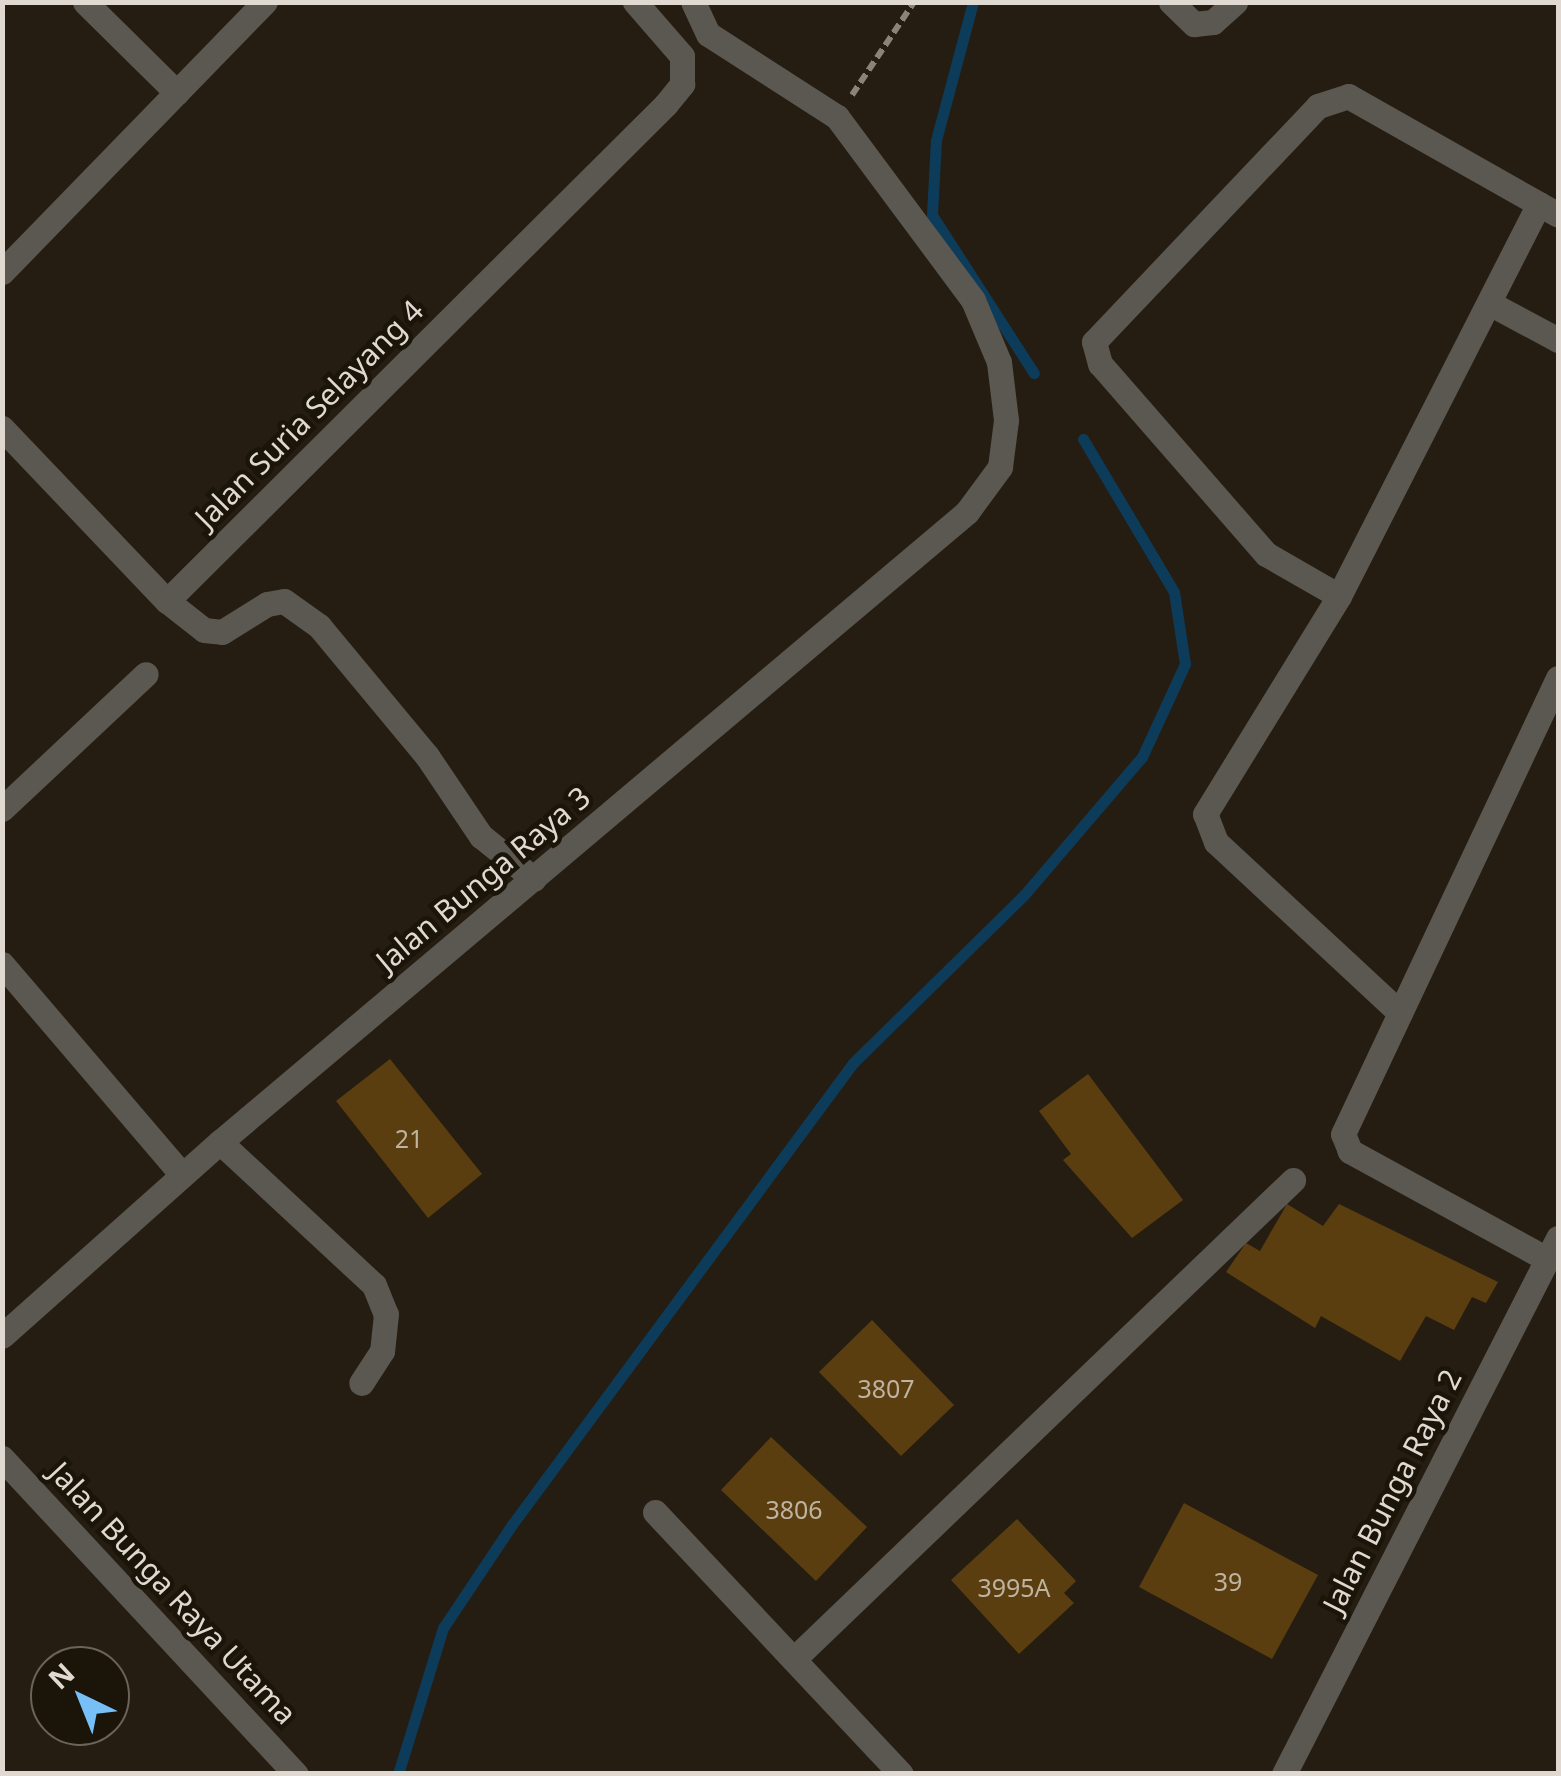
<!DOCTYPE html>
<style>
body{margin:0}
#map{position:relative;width:1561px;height:1776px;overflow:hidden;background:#251d12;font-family:"Noto Sans",sans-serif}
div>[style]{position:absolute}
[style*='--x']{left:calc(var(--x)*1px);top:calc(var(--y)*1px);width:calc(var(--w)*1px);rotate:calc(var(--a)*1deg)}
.stream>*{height:11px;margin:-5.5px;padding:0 5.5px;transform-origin:5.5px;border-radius:5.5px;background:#0d3c5b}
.building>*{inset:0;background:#5b3e0f}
.path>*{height:6px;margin-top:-3px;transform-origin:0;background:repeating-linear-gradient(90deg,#8a837a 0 10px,transparent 0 15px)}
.minor>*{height:25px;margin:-12.5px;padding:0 12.5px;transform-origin:12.5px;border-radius:12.5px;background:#5b5751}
span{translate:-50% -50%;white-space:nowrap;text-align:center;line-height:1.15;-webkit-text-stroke:9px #1b1409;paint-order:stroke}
.number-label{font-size:25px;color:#beb2a1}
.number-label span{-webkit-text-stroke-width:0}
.street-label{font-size:30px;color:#dfd9d2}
.frame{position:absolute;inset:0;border:5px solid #dfd9d2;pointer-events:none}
.north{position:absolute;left:30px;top:1646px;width:100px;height:100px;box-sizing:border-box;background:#1b1409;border:2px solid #696359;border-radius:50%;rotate:317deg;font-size:28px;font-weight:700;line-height:40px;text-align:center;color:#dfd9d2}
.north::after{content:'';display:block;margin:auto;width:35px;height:45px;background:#76c0f7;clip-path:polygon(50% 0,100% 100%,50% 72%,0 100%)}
</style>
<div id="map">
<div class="stream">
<i style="--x:973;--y:2;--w:143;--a:105"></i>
<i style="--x:936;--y:140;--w:75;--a:93.1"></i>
<i style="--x:932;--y:215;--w:188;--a:57.2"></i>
<i style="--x:398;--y:1774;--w:153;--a:-72.9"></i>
<i style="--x:443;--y:1628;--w:123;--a:-56.3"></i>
<i style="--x:511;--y:1526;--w:576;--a:-53.55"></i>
<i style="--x:853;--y:1063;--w:240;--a:-44.5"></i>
<i style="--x:1024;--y:895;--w:182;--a:-49.5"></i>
<i style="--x:1142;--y:757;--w:102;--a:-65.2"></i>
<i style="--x:1185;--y:664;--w:73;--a:-98.7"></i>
<i style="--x:1174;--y:592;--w:178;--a:-120.7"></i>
</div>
<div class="building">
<i style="clip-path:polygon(390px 1059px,482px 1174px,428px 1218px,336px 1101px)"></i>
<i style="clip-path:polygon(1088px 1074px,1183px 1200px,1132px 1238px,1063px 1160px,1071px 1154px,1039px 1111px)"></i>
<i style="clip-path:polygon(1287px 1204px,1323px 1226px,1339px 1204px,1498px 1282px,1486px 1303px,1472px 1297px,1454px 1330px,1426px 1316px,1400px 1361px,1321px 1316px,1315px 1328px,1226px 1272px,1246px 1243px,1260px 1251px)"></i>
<i style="clip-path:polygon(872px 1320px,954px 1405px,901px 1456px,819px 1372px)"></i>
<i style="clip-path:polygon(771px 1437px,867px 1527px,816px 1581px,721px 1490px)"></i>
<i style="clip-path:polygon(1184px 1503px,1318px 1575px,1272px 1659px,1139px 1587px)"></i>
<i style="clip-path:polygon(1017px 1519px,1076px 1581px,1064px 1593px,1074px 1603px,1019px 1654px,951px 1580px)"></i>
</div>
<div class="path">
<i style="--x:852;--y:95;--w:112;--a:-56.3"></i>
</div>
<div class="minor">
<i style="--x:85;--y:2;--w:129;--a:44.7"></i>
<i style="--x:1171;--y:2;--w:32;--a:44"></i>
<i style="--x:1194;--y:24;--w:19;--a:-6"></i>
<i style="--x:1213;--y:22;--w:30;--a:-42"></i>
<i style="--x:2;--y:272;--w:377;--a:-45.8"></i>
<i style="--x:1491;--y:304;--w:76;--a:28.2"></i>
<i style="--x:2;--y:428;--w:239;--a:46.4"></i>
<i style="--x:167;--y:601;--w:704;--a:-44.88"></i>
<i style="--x:666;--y:104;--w:26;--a:-51"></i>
<i style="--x:682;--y:84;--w:28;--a:-90"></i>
<i style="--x:682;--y:56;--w:72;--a:-131"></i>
<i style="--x:1339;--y:596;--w:84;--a:-150.1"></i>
<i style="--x:1266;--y:554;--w:252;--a:-131.1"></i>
<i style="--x:1100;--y:364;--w:23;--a:-105"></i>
<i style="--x:1094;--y:342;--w:325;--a:-46.5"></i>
<i style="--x:1318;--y:106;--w:32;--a:-18"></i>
<i style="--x:1348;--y:96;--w:241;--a:29.5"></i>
<i style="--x:167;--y:601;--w:47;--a:38.1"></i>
<i style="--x:204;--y:630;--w:18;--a:6"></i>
<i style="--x:222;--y:632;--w:53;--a:-31.9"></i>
<i style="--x:267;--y:604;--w:17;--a:-10"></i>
<i style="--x:284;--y:601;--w:43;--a:35.5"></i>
<i style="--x:319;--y:626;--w:169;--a:50.3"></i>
<i style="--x:427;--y:756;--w:97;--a:56"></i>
<i style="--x:481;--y:836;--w:68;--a:39.1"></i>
<i style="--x:2;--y:809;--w:197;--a:-43.2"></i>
<i style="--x:2;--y:964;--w:277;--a:49.5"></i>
<i style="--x:1400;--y:1013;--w:251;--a:-137.1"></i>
<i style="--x:1216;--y:842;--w:30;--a:-111"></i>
<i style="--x:1205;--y:814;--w:256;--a:-58.4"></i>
<i style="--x:1339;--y:596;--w:440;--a:-63"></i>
<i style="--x:220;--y:1142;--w:210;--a:42.9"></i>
<i style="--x:374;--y:1285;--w:31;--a:68"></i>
<i style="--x:386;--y:1314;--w:37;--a:96"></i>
<i style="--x:382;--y:1351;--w:38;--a:123"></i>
<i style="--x:1547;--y:1259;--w:225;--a:-151.3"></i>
<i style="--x:1350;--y:1151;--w:18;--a:-112"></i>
<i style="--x:1343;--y:1134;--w:504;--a:-64.76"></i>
<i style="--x:2;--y:1336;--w:292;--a:-41.7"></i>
<i style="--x:220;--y:1142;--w:977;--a:-40.14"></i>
<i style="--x:967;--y:512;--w:56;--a:-53.7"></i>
<i style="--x:1000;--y:467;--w:47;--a:-82.7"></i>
<i style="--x:1006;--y:420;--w:58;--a:-96.9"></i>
<i style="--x:999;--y:362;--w:67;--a:-112.8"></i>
<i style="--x:973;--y:300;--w:228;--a:-126.6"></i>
<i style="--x:837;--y:117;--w:153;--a:-147.2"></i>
<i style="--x:708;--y:34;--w:35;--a:-115"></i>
<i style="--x:2;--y:1458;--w:432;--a:47.1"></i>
<i style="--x:655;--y:1512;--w:359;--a:46.8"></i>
<i style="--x:796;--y:1657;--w:689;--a:-43.82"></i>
<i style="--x:1284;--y:1774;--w:602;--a:-62.92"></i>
</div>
<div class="number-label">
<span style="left:409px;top:1138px">21</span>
<span style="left:886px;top:1388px">3807</span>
<span style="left:794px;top:1509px">3806</span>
<span style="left:1228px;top:1581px">39</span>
<span style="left:1014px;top:1587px">3995A</span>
</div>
<div class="street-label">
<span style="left:309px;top:414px;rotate:-45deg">Jalan Suria Selayang 4</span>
<span style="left:483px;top:879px;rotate:-40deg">Jalan Bunga Raya 3</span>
<span style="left:1392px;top:1491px;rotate:-63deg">Jalan Bunga Raya 2</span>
<span style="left:173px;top:1593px;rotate:47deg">Jalan Bunga Raya Utama</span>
</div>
<div class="frame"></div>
<div class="north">N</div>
</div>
